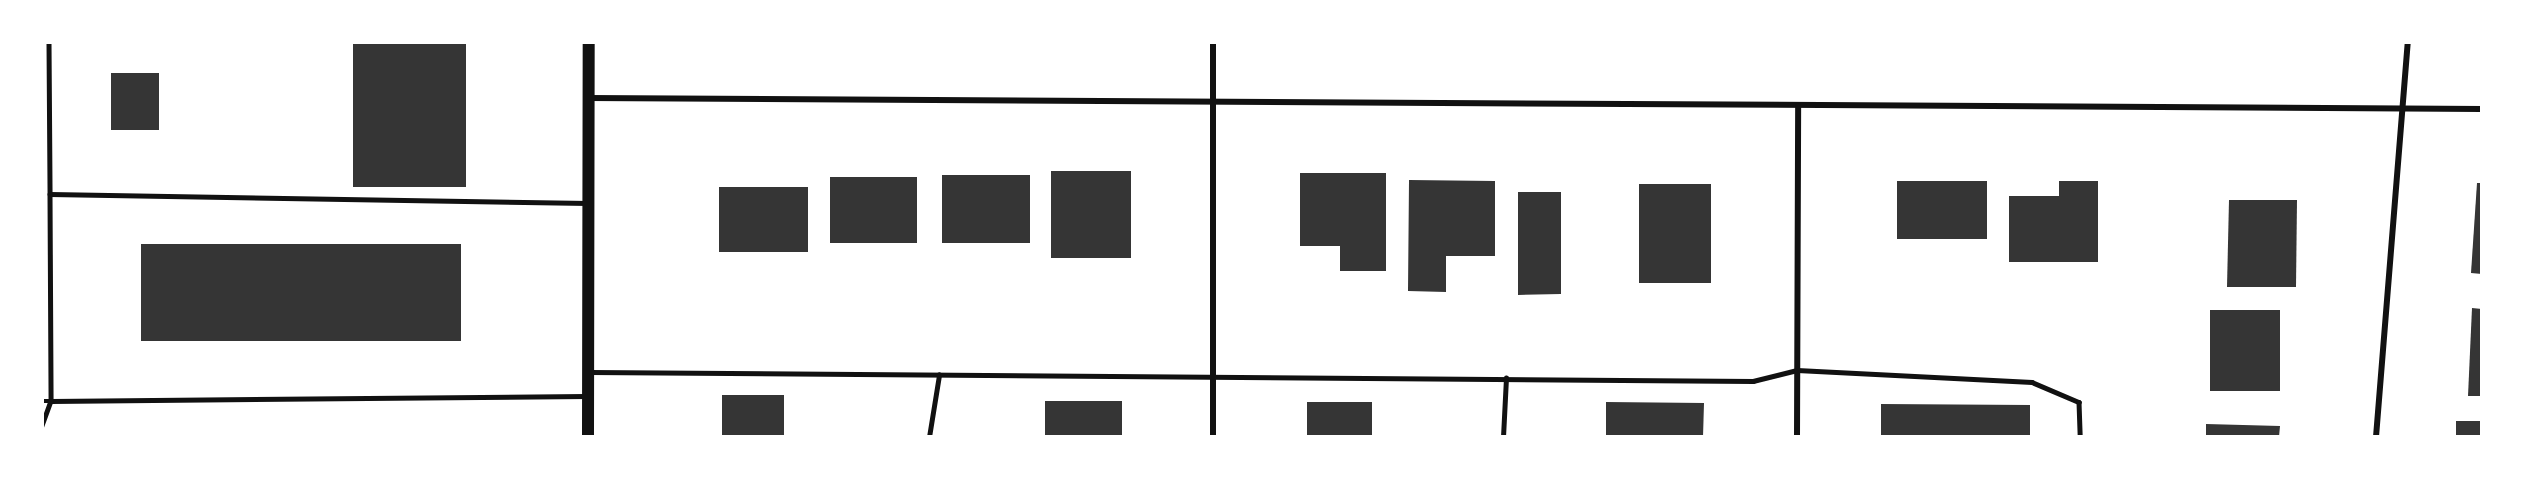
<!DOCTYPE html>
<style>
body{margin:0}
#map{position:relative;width:2524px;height:479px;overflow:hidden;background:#fff;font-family:Mulish,sans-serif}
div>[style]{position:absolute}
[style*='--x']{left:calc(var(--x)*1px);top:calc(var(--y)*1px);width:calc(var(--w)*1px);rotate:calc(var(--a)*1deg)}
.building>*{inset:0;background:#353535}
.service>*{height:4.5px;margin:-2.25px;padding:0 2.25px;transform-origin:2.25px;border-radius:2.25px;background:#111}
.minor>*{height:6px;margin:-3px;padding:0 3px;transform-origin:3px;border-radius:3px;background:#111}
.secondary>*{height:12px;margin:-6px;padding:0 6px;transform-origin:6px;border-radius:6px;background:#111}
span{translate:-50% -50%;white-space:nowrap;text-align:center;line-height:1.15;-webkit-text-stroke:4.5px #fff;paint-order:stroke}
.frame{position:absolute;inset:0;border:44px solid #fff;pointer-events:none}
</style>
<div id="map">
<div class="building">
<i style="clip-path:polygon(353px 42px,466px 42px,466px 187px,353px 187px)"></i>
<i style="clip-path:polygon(111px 73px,159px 73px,159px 130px,111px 130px)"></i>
<i style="clip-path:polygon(1051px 171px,1131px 171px,1131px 258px,1051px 258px)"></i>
<i style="clip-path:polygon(1300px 173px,1386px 173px,1386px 271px,1340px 271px,1340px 246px,1300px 246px)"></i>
<i style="clip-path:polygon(942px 175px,1030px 175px,1030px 243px,942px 243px)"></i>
<i style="clip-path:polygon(830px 177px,917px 177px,917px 243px,830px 243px)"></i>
<i style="clip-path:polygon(1409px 180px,1495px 181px,1495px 256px,1446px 256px,1446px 292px,1408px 291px)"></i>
<i style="clip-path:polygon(1897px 181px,1987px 181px,1987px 239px,1897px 239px)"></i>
<i style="clip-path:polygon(2059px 181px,2098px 181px,2098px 262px,2009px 262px,2009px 196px,2059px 196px)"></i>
<i style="clip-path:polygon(2477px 183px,2482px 183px,2482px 274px,2471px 273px)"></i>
<i style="clip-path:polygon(1639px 184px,1711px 184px,1711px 283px,1639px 283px)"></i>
<i style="clip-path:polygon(719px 187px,808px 187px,808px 252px,719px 252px)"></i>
<i style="clip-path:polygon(1518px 192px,1561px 192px,1561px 294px,1518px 295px)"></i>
<i style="clip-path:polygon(2229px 200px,2297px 200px,2296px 287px,2227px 287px)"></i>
<i style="clip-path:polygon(141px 244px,461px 244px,461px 341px,141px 341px)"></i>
<i style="clip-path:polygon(2472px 308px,2482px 309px,2482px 396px,2468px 396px)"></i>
<i style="clip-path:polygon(2210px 310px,2280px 310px,2280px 391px,2210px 391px)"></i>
<i style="clip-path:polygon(722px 395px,784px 395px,784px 437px,722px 437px)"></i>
<i style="clip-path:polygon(1045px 401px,1122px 401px,1122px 437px,1045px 437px)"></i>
<i style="clip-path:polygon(1307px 402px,1372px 402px,1372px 437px,1307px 437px)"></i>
<i style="clip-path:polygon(1606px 402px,1704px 403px,1703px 437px,1606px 437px)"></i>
<i style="clip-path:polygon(1881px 404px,2030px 405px,2030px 437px,1881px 437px)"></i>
<i style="clip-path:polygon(2456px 421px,2482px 421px,2482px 437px,2456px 437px)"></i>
<i style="clip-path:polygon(2206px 424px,2280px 426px,2279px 437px,2206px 437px)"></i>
</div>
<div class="service">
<i style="--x:49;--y:42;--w:152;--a:89.6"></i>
<i style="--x:50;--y:194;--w:538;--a:0.96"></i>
<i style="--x:50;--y:194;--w:207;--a:89.7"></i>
<i style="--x:51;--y:401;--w:535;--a:-0.54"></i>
<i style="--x:590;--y:372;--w:1163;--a:0.44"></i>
<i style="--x:1753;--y:381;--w:45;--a:-14"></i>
<i style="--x:1797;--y:370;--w:235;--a:2.9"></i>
<i style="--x:2032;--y:382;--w:51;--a:23.1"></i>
<i style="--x:2079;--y:402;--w:35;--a:88"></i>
<i style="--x:42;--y:401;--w:9;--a:0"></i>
<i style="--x:51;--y:401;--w:27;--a:110"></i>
<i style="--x:929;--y:437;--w:63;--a:-80.8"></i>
<i style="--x:1503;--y:437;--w:59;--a:-87.1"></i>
</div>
<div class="minor">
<i style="--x:588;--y:98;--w:1894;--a:0.33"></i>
<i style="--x:1213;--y:437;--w:395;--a:-90"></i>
<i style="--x:1797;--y:437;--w:331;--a:-89.8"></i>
<i style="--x:2376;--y:437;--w:396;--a:-85.4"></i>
</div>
<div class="secondary">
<i style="--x:588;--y:437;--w:395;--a:-89.9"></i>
</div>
<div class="frame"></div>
</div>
